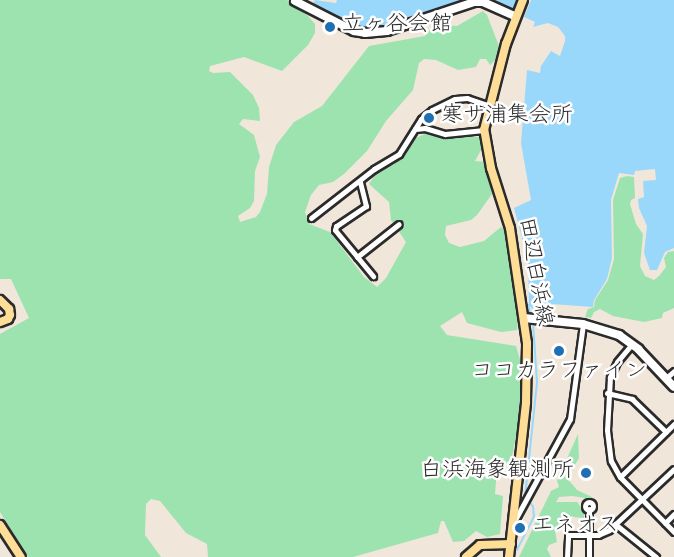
<!DOCTYPE html>
<meta charset="utf-8">
<style>
body{margin:0}
#map{position:relative;width:674px;height:557px;overflow:hidden;background:#f1e6da;font-family:"Gochi Hand","Klee One",sans-serif}
div>[style]{position:absolute}
[style*='--x']{left:calc(var(--x)*1px);top:calc(var(--y)*1px);width:calc(var(--w)*1px);rotate:calc(var(--a)*1deg)}
.green>*{inset:0;background:#9de3b0}
.water>*{inset:0;background:#9ad8fb}
.stream>*{height:1.5px;margin:-0.75px;padding:0 0.75px;transform-origin:0.75px;border-radius:0.75px;background:#9ad8fb}
.roads{filter:drop-shadow(2px 0 #2b2b2b) drop-shadow(-2px 0 #2b2b2b) drop-shadow(0 2px #2b2b2b) drop-shadow(0 -2px #2b2b2b)}
.street>*{height:5px;margin:-2.5px;padding:0 2.5px;transform-origin:2.5px;border-radius:2.5px;background:#fff}
.street>.ring{margin:-2.5px;padding:0;box-sizing:content-box;background:none;border:5px solid #fff;border-radius:50%}
.secondary>*{height:8px;margin:-4px;padding:0 4px;transform-origin:4px;border-radius:4px;background:#fff}
.primary>*{height:8px;margin:-4px;padding:0 4px;transform-origin:4px;border-radius:4px;background:#fedd96}
.dots>*{width:16px;height:16px;translate:-50% -50%;box-sizing:border-box;border:3px solid #fff;border-radius:50%}
span{translate:-50% -50%;white-space:nowrap;text-align:center;line-height:1.15;-webkit-text-stroke:5px #fff;paint-order:stroke}
.poi-label{font-size:22px;color:#2b2b2b}
.left{translate:0 -50%;text-align:left}
.right{translate:-100% -50%;text-align:right}
.street-label{font-size:22px;color:#2b2b2b}
</style>
<div id="map">
<div class="green">
<i style="clip-path:polygon(0 0,287px 0,308px 16px,315px 24px,315px 33px,308px 45px,282px 71px,244px 57px,210px 66px,209px 71px,213px 73px,230px 72px,253px 95px,259px 108px,260px 121px,243px 119px,239px 124px,254px 135px,260px 157px,255px 171px,254px 201px,250px 208px,238px 216px,240px 222px,256px 217px,260px 212px,267px 194px,269px 167px,276px 145px,294px 122px,322px 106px,369px 46px,425px 36px,434px 24px,457px 26px,483px 11px,487px 15px,499px 46px,495px 60px,490px 65px,486px 59px,480px 59px,476px 67px,458px 70px,436px 60px,424px 59px,419px 63px,413px 90px,386px 121px,367px 151px,344px 174px,333px 182px,319px 185px,311px 195px,305px 212px,309px 224px,330px 232px,364px 277px,377px 287px,386px 278px,406px 242px,391px 220px,389px 202px,369px 184px,379px 169px,393px 165px,400px 159px,414px 139px,431px 131px,445px 137px,481px 137px,481px 150px,475px 161px,485px 162px,492px 194px,477px 215px,471px 220px,446px 226px,445px 235px,449px 243px,460px 247px,484px 241px,501px 227px,506px 231px,519px 298px,517px 330px,501px 332px,467px 323px,462px 312px,440px 326px,447px 335px,516px 346px,523px 370px,522px 405px,511px 462px,497px 468px,495px 494px,503px 496px,500px 534px,487px 537px,476px 531px,464px 541px,453px 542px,444px 521px,441px 521px,438px 533px,353px 557px,208px 557px,207px 544px,186px 533px,160px 501px,151px 499px,146px 504px,145px 535px,161px 557px,28px 557px,0 512px,0 334px,29px 318px,11px 279px,0 279px)"></i>
<i style="clip-path:polygon(627px 176px,634px 177px,635px 198px,631px 200px,630px 204px,636px 224px,643px 234px,640px 266px,645px 276px,654px 280px,659px 276px,666px 267px,664px 258px,668px 252px,674px 251px,674px 308px,663px 313px,662px 318px,644px 322px,613px 316px,600px 309px,594px 312px,591px 318px,585px 317px,588px 309px,594px 307px,595px 300px,608px 280px,614px 259px,613px 200px,620px 178px)"></i>
<i style="clip-path:polygon(578px 434px,579px 458px,567px 478px,577px 490px,592px 497px,592px 499px,572px 496px,559px 497px,556px 502px,577px 502px,584px 511px,584px 518px,563px 516px,555px 530px,557px 542px,549px 545px,547px 549px,551px 557px,519px 557px,551px 491px,559px 487px,557px 481px)"></i>
</div>
<div class="water">
<i style="clip-path:polygon(315px 0,336px 3px,337px 0,471px 0,374px 31px,356px 28px,312px 5px)"></i>
<i style="clip-path:polygon(487px 0,517px 0,513px 11px)"></i>
<i style="clip-path:polygon(531px 0,674px 0,674px 248px,665px 252px,657px 270px,650px 270px,644px 253px,647px 226px,639px 208px,638px 199px,644px 197px,643px 181px,656px 180px,655px 169px,635px 171px,634px 175px,619px 173px,611px 200px,612px 258px,607px 279px,594px 300px,593px 307px,538px 303px,537px 314px,529px 305px,528px 260px,514px 208px,531px 200px,521px 143px,527px 70px,540px 73px,541px 66px,551px 51px,560px 56px,565px 41px,565px 36px,558px 27px,548px 23px,533px 27px,535px 22px,524px 17px)"></i>
</div>
<div class="stream">
<i style="--x:529;--y:305;--w:11;--a:80"></i>
<i style="--x:525;--y:497;--w:116;--a:-84"></i>
<i style="--x:537;--y:382;--w:59;--a:-93.9"></i>
<i style="--x:496;--y:548;--w:7;--a:16"></i>
<i style="--x:515;--y:550;--w:2;--a:0"></i>
<i style="--x:517;--y:550;--w:37;--a:-63"></i>
<i style="--x:534;--y:517;--w:10;--a:-96"></i>
<i style="--x:533;--y:507;--w:9;--a:-126"></i>
<i style="--x:477;--y:553;--w:10;--a:-24"></i>
</div>
<div class="roads">
<div class="street">
<i style="--x:415;--y:129;--w:10;--a:-6"></i>
<i style="--x:425;--y:128;--w:21;--a:17"></i>
<i style="--x:445;--y:134;--w:39;--a:-6"></i>
<i style="--x:360;--y:182;--w:25;--a:76"></i>
<i style="--x:366;--y:206;--w:36;--a:146"></i>
<i style="--x:336;--y:226;--w:4;--a:104"></i>
<i style="--x:335;--y:230;--w:60;--a:50.4"></i>
<i style="--x:311;--y:218;--w:80;--a:-37.9"></i>
<i style="--x:374;--y:169;--w:29;--a:-31"></i>
<i style="--x:399;--y:154;--w:41;--a:-57.8"></i>
<i style="--x:421;--y:119;--w:14;--a:-39"></i>
<i style="--x:432;--y:110;--w:25;--a:-26"></i>
<i style="--x:455;--y:99;--w:12;--a:-5"></i>
<i style="--x:467;--y:98;--w:24;--a:19"></i>
<i style="--x:357;--y:257;--w:53;--a:-38.2"></i>
<i style="--x:632;--y:344;--w:23;--a:130"></i>
<i style="--x:617;--y:362;--w:17;--a:115"></i>
<i style="--x:610;--y:377;--w:53;--a:93.2"></i>
<i style="--x:607;--y:430;--w:31;--a:83"></i>
<i style="--x:611;--y:461;--w:18;--a:61"></i>
<i style="--x:620;--y:477;--w:77;--a:45.5"></i>
<i style="--x:666;--y:378;--w:11;--a:-41"></i>
<i style="--x:607;--y:393;--w:26;--a:13"></i>
<i style="--x:632;--y:399;--w:47;--a:44.1"></i>
<i style="--x:620;--y:477;--w:76;--a:-44.5"></i>
<i class="ring" style="left:585px;top:502px;width:3px;height:3px"></i>
<i style="--x:516;--y:518;--w:113;--a:-61.4"></i>
<i style="--x:570;--y:419;--w:96;--a:-82.2"></i>
<i style="--x:665;--y:523;--w:13;--a:-45"></i>
<i style="--x:615;--y:524;--w:53;--a:38.8"></i>
<i style="--x:567;--y:557;--w:22;--a:-87"></i>
<i style="--x:568;--y:535;--w:30;--a:0"></i>
<i style="--x:598;--y:535;--w:12;--a:-24"></i>
<i style="--x:609;--y:530;--w:89;--a:-43.2"></i>
<i style="--x:589;--y:557;--w:48;--a:-90"></i>
</div>
<div class="secondary">
<i style="--x:295;--y:1;--w:66;--a:27"></i>
<i style="--x:354;--y:31;--w:11;--a:10"></i>
<i style="--x:365;--y:33;--w:22;--a:-5"></i>
<i style="--x:387;--y:31;--w:92;--a:-18.4"></i>
<i style="--x:474;--y:2;--w:9;--a:0"></i>
<i style="--x:483;--y:2;--w:36;--a:24"></i>
<i style="--x:524;--y:318;--w:59;--a:5.8"></i>
<i style="--x:583;--y:324;--w:38;--a:17"></i>
<i style="--x:619;--y:335;--w:24;--a:36"></i>
<i style="--x:638;--y:349;--w:52;--a:46.5"></i>
</div>
<div class="primary">
<i style="--x:0;--y:300;--w:13;--a:45"></i>
<i style="--x:9;--y:309;--w:6;--a:81"></i>
<i style="--x:10;--y:315;--w:4;--a:117"></i>
<i style="--x:8;--y:319;--w:9;--a:159"></i>
<i style="--x:0;--y:525;--w:38;--a:57"></i>
<i style="--x:466;--y:557;--w:18;--a:-41"></i>
<i style="--x:480;--y:545;--w:31;--a:-2"></i>
<i style="--x:509;--y:557;--w:156;--a:-83.7"></i>
<i style="--x:526;--y:402;--w:59;--a:-89"></i>
<i style="--x:527;--y:343;--w:116;--a:-98.4"></i>
<i style="--x:510;--y:228;--w:63;--a:-107.6"></i>
<i style="--x:491;--y:168;--w:39;--a:-100"></i>
<i style="--x:484;--y:130;--w:89;--a:-75.7"></i>
<i style="--x:506;--y:44;--w:47;--a:-68.9"></i>
</div>
</div>
<div class="dots">
<i style="left:330px;top:27px;background:#1f6fb2"></i>
<i style="left:429px;top:118px;background:#1f6fb2"></i>
<i style="left:559px;top:351px;background:#1f6fb2"></i>
<i style="left:586px;top:473px;background:#1f6fb2"></i>
<i style="left:520px;top:528px;background:#1f6fb2"></i>
</div>
<div class="poi-label">
<span class="left" style="left:342px;top:27px">立ヶ谷会館</span>
<span class="left" style="left:441px;top:118px">寒サ浦集会所</span>
<span style="left:559px;top:374px">ココカラファイン</span>
<span class="right" style="left:574px;top:473px">白浜海象観測所</span>
<span class="left" style="left:532px;top:528px">エネオス</span>
</div>
<div class="street-label">
<span style="left:533px;top:272px;rotate:80deg">田辺白浜線</span>
</div>
</div>
